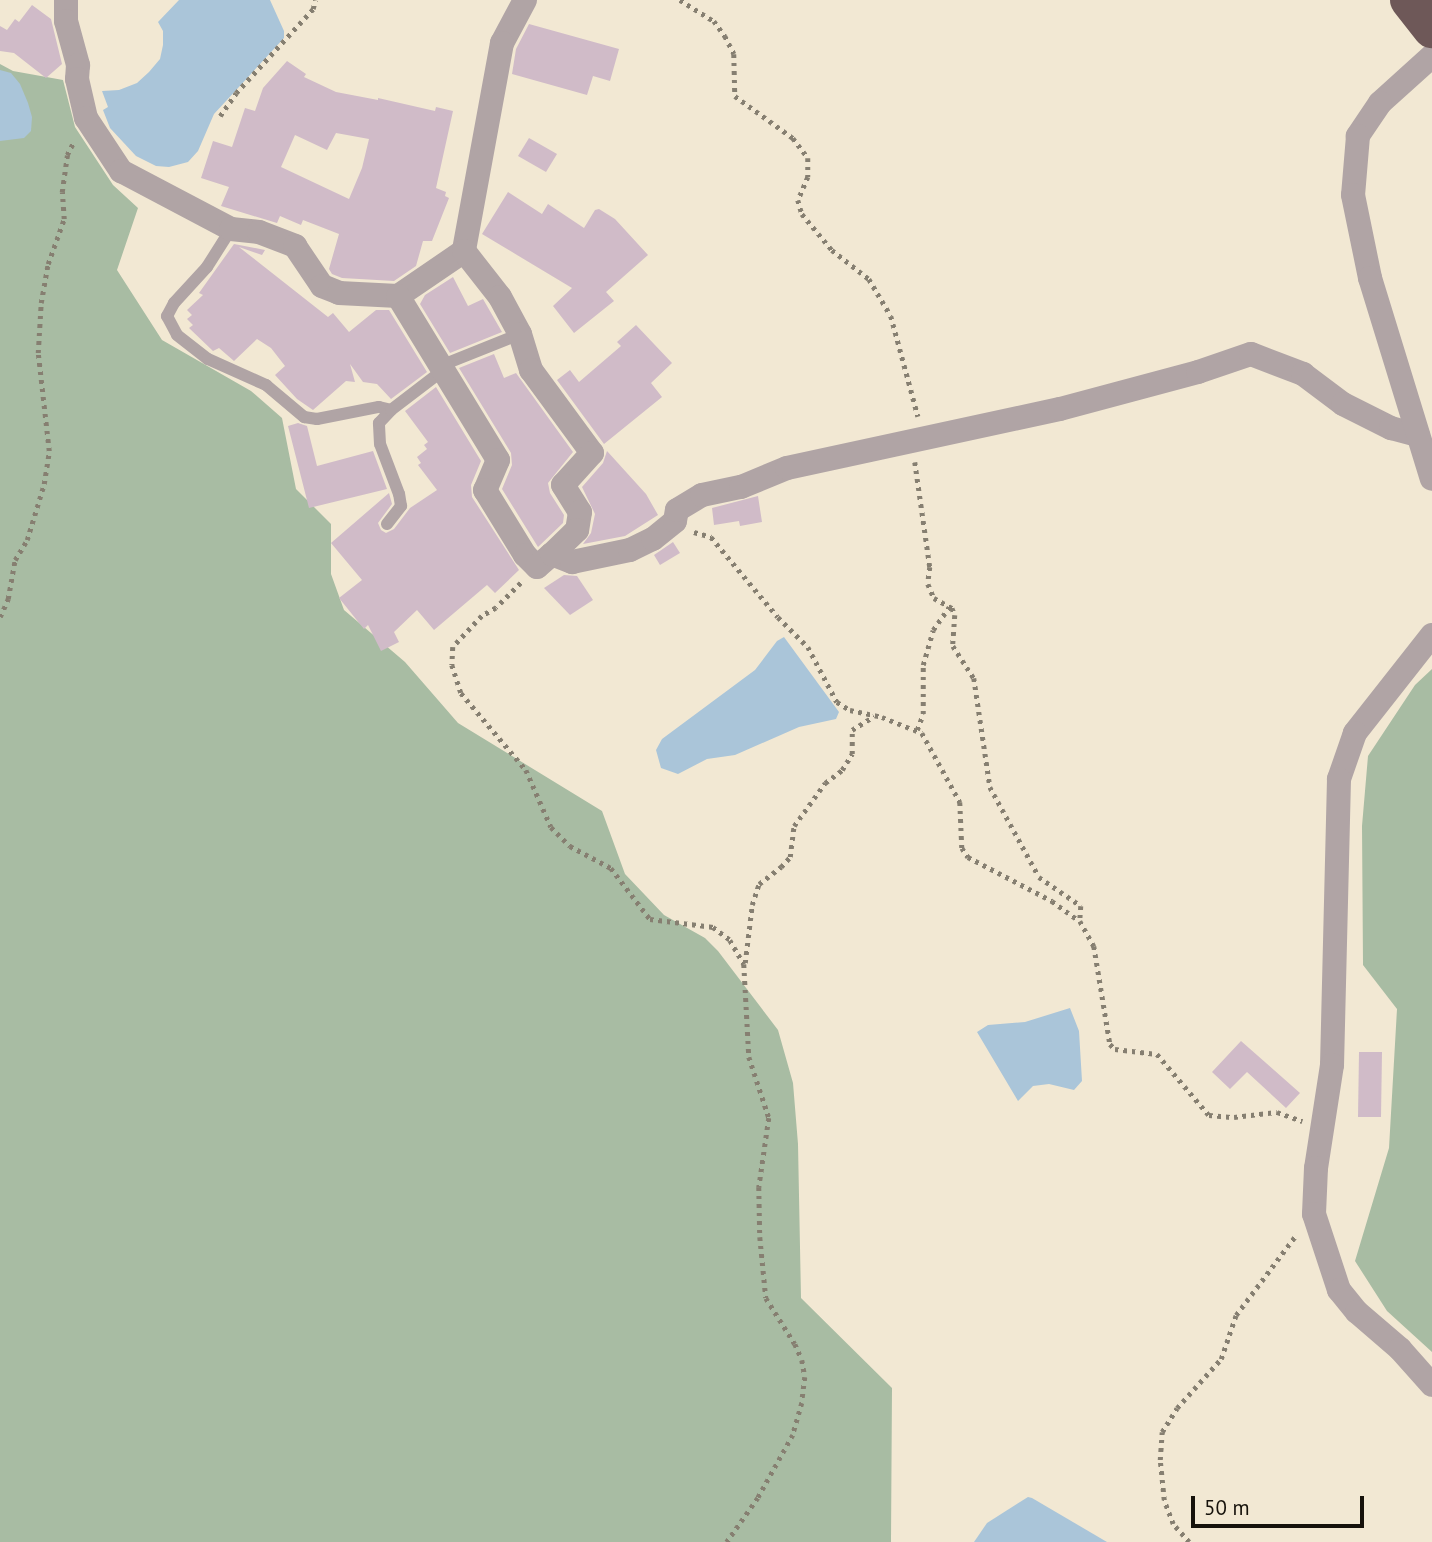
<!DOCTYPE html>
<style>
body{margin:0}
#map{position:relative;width:1432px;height:1542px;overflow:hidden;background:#f2e8d3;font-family:"PT Sans",sans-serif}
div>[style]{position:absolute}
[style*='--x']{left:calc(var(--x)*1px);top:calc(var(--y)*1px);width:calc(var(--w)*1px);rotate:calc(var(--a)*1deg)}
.forest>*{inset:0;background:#a8bca3}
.water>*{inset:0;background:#aac5d9}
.building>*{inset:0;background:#d0bbc8}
.path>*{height:4.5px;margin-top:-2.25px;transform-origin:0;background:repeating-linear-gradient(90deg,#867f71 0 3.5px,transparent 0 8.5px)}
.lane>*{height:12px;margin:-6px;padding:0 6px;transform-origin:6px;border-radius:6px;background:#b0a4a5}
.street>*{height:24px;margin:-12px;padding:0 12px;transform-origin:12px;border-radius:12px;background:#b0a4a5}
.highway>*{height:38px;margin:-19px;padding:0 19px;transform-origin:19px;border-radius:19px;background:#6e5858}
span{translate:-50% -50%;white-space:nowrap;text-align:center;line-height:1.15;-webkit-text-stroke:5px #f2e8d3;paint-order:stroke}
.scale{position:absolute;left:1191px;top:1496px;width:173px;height:32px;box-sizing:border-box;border:4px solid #16120b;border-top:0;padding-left:9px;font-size:21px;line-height:24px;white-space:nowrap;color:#16120b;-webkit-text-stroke:5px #f2e8d3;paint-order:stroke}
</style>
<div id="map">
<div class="forest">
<i style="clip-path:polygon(0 64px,13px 71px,63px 80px,75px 127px,113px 185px,138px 208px,117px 270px,162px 340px,251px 391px,282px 418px,296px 489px,331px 524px,331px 574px,344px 610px,405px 662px,458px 723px,602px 811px,625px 874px,664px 915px,705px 938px,718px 951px,778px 1030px,793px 1083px,798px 1144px,801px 1298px,892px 1388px,891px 1542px,0 1542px)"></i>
<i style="clip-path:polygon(1432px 669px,1432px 1352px,1387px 1311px,1355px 1261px,1389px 1148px,1397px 1009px,1363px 965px,1362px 826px,1368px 756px,1415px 685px)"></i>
</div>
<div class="water">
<i style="clip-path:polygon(179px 0,270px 0,284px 31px,284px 38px,214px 114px,198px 151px,188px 162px,169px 167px,156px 166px,136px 156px,110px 128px,103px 110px,108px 107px,102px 91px,119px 90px,137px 83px,149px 72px,160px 59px,163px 45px,163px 31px,158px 22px)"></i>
<i style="clip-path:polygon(0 70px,11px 73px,20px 84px,28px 103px,32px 117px,31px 131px,24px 138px,0 141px)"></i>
<i style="clip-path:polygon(784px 637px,839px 712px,836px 719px,799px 727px,735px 755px,707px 759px,678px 774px,661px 768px,656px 750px,662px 739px,755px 670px,777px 641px)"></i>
<i style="clip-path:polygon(1070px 1008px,1079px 1031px,1082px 1081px,1074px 1090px,1049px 1084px,1033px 1086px,1018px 1101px,977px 1032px,988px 1025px,1025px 1022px)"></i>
<i style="clip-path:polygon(1028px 1497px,1032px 1498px,1107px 1542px,974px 1542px,987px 1523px)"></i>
</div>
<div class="building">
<i style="clip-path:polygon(32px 5px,51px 19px,62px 64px,46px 78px,14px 53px,0 51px,0 26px,7px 30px,15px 19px,19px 22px)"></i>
<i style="clip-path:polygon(529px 24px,619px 49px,610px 81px,593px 76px,587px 95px,512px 74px,516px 49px)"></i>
<i style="clip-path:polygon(evenodd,287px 61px,306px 74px,304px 77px,336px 92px,378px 100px,378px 98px,435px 111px,436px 107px,453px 111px,436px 188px,446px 192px,445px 196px,449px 198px,432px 241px,423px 241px,416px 266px,394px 281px,342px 278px,332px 274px,329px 269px,339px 234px,303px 220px,301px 225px,280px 216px,277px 223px,221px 206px,229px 187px,201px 178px,213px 141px,232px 147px,245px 108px,255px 111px,263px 88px,287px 61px,336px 133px,369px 139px,362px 168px,349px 199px,281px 167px,295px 135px,327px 150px,336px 133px)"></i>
<i style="clip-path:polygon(529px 138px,557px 154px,546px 172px,518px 156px)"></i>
<i style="clip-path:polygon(508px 192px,542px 214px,548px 204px,584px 228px,595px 210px,599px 209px,615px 219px,648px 255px,606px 292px,614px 301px,574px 333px,553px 306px,572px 288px,482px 234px)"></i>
<i style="clip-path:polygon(234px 244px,265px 250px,262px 255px,239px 247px,328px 317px,333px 313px,349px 332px,376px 310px,389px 310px,427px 372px,391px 399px,377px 384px,363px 382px,350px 364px,355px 382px,346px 381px,313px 410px,297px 399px,275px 375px,285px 366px,271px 348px,257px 339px,234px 361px,219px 348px,213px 351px,189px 328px,193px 325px,187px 319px,192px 315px,187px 310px,203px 295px,199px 293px)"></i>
<i style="clip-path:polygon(453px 277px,468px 306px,483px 299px,502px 332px,450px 353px,420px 304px,425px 295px)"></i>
<i style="clip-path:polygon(636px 325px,672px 363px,651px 383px,662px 397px,604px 444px,557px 380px,570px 370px,579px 382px,621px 346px,617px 342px)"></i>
<i style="clip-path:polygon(494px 354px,504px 378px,516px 373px,573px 452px,548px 483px,550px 493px,564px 515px,563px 523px,538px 547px,502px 489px,512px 465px,511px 453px,459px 368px)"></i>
<i style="clip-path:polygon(436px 387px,481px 461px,471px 485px,472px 497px,519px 570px,495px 593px,487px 585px,434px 630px,417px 610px,394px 632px,399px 642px,381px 651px,368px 625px,364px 629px,339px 598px,362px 580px,331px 543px,389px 493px,392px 504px,378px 523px,381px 530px,386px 533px,394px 529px,410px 508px,437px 490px,418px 465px,421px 463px,417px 457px,427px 449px,424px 445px,428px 442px,405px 411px)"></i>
<i style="clip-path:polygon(298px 423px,307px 426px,317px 466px,373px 451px,387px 489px,309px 508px,288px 426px)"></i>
<i style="clip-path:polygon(607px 451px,646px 494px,658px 515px,625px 536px,583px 544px,591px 533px,595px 514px,582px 487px,603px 463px)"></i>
<i style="clip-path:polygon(758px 496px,762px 522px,740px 526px,739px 521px,714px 525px,712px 508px)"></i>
<i style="clip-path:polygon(673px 542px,680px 553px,660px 565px,654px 555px)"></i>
<i style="clip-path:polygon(564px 575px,577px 576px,593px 600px,570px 615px,544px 588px)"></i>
<i style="clip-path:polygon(1241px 1041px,1300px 1093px,1286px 1108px,1247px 1072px,1230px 1089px,1212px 1072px)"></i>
<i style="clip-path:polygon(1359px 1052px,1382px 1052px,1381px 1117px,1358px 1117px)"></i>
</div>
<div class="path">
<i style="--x:680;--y:0;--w:40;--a:32"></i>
<i style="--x:714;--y:21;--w:19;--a:54"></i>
<i style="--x:725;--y:36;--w:20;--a:63"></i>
<i style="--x:734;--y:54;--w:42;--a:88.6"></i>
<i style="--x:735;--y:96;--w:72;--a:35.9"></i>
<i style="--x:793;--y:138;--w:25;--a:53"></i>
<i style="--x:808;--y:158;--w:19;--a:90"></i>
<i style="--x:808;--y:177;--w:25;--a:113"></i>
<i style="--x:798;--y:200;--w:15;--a:74"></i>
<i style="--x:802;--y:214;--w:47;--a:50.2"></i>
<i style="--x:832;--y:250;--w:47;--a:38.1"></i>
<i style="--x:869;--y:279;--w:43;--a:59.3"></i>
<i style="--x:891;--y:316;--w:104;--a:74.9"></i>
<i style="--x:220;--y:116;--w:28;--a:-55"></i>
<i style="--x:236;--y:93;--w:114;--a:-47.5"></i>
<i style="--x:313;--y:9;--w:9;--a:-77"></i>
<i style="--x:915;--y:462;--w:106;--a:81.9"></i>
<i style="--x:930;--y:567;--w:17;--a:97"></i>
<i style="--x:928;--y:584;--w:15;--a:67"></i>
<i style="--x:934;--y:598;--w:21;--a:29"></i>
<i style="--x:952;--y:608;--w:8;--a:67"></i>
<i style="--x:955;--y:615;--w:31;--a:94"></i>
<i style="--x:953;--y:646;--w:38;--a:57"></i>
<i style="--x:974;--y:678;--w:110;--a:81.6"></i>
<i style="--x:990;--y:787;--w:102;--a:61.4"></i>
<i style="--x:1039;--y:877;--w:51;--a:34.6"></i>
<i style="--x:1081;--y:906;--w:15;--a:94"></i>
<i style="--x:694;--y:532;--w:18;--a:16"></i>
<i style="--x:711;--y:537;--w:104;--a:50.1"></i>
<i style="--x:778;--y:617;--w:42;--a:45"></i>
<i style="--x:808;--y:647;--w:62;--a:62.2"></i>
<i style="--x:837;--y:702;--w:15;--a:32"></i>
<i style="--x:850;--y:710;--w:33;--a:12"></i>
<i style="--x:882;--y:717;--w:43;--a:21.8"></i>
<i style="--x:922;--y:733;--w:79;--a:61.2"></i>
<i style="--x:960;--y:802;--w:46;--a:87.5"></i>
<i style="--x:962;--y:848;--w:11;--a:56"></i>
<i style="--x:968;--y:857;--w:95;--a:27.6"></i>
<i style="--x:1052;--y:901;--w:34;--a:36"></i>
<i style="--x:1080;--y:921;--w:29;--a:61"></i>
<i style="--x:1094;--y:946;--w:99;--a:80.7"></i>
<i style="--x:1110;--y:1044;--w:7;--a:45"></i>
<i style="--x:1115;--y:1049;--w:42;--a:6.8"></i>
<i style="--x:1157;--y:1054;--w:80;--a:49.6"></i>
<i style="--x:1209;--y:1115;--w:25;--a:5"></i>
<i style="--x:1234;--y:1117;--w:43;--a:-6.6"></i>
<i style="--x:1277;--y:1112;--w:27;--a:20"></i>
<i style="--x:521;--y:583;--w:35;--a:135"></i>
<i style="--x:496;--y:608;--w:16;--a:150"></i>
<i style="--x:482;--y:616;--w:42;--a:133.1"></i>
<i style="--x:453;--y:647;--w:18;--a:93"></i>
<i style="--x:452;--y:665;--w:29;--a:72"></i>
<i style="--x:461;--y:693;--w:101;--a:49.8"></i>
<i style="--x:526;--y:770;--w:62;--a:66.3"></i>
<i style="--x:551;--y:827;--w:27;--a:45"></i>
<i style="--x:570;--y:846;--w:47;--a:28.2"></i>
<i style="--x:611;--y:868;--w:64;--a:52.6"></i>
<i style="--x:650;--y:919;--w:64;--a:7.2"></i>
<i style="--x:713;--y:927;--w:21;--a:37"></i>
<i style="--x:730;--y:940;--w:28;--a:60"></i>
<i style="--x:744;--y:964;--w:93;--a:86.9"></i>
<i style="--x:749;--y:1057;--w:64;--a:71.8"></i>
<i style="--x:769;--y:1118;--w:70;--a:98.2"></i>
<i style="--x:759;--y:1187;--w:50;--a:88.9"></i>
<i style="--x:760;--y:1237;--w:61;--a:84.4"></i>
<i style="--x:766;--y:1298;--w:54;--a:57.8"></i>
<i style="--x:795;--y:1344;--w:17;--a:66"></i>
<i style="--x:802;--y:1360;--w:17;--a:80"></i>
<i style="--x:805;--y:1377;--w:26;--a:97"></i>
<i style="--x:802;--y:1403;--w:33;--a:106"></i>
<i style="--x:793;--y:1435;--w:72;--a:119.1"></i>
<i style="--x:758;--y:1498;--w:54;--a:125.2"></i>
<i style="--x:0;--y:617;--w:20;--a:-66"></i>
<i style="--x:8;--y:599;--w:40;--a:-80"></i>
<i style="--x:15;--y:560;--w:23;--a:-59"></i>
<i style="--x:27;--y:540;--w:59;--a:-73.1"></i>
<i style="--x:44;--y:484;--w:33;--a:-81"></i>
<i style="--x:49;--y:451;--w:99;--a:-96.4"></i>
<i style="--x:38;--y:353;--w:50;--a:-86.6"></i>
<i style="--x:41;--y:303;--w:40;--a:-80"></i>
<i style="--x:48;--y:264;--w:48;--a:-70.4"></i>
<i style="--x:64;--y:219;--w:27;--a:-94"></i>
<i style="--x:62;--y:192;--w:37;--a:-82"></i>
<i style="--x:67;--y:155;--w:16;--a:-63"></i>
<i style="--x:917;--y:730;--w:17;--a:-69"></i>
<i style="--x:923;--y:714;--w:49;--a:-90"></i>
<i style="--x:923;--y:665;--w:36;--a:-74"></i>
<i style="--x:933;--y:630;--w:28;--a:-55"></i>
<i style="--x:745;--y:963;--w:58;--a:-83.1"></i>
<i style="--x:752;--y:905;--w:22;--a:-72"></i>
<i style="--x:759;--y:884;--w:28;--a:-38"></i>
<i style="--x:781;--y:867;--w:13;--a:-48"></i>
<i style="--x:790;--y:857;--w:31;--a:-83"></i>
<i style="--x:794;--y:826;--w:53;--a:-54.2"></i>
<i style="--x:825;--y:783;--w:21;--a:-37"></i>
<i style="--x:842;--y:770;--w:19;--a:-58"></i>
<i style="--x:852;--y:754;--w:24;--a:-90"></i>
<i style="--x:852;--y:730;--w:26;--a:-32"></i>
<i style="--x:1189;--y:1542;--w:24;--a:-132"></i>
<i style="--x:1173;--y:1524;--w:26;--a:-111"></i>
<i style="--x:1164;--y:1500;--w:40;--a:-95.7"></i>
<i style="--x:1160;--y:1460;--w:28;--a:-86"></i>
<i style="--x:1162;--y:1432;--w:28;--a:-58"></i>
<i style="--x:1177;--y:1408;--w:66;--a:-48.1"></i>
<i style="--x:1221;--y:1359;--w:46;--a:-71.2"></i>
<i style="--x:1236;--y:1315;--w:100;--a:-53.1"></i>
</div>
<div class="lane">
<i style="--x:231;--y:229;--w:45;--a:122.3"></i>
<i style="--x:207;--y:267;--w:49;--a:132.5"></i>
<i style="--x:174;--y:303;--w:15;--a:118"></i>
<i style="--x:167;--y:316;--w:21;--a:62"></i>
<i style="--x:177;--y:335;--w:39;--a:38"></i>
<i style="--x:208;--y:359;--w:64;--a:24.1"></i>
<i style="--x:266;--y:385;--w:50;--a:40.1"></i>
<i style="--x:304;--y:417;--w:13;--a:9"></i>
<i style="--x:317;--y:419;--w:63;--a:-11"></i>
<i style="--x:379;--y:407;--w:12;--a:14"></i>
<i style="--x:440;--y:366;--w:86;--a:-21.8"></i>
<i style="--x:387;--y:524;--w:23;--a:-52"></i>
<i style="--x:401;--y:506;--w:12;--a:-99"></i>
<i style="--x:399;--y:494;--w:53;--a:-110.8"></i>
<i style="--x:380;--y:444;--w:21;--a:-93"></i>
<i style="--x:379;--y:423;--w:18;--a:-47"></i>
<i style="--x:391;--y:410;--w:64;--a:-37.4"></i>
</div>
<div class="street">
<i style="--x:66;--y:0;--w:21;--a:90"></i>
<i style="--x:66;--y:21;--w:46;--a:74.7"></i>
<i style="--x:78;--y:65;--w:14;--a:94"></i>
<i style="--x:77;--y:79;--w:40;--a:77"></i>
<i style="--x:86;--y:118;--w:64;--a:56.6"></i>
<i style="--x:121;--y:171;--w:124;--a:27.8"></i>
<i style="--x:231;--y:229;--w:28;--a:6"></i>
<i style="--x:259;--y:232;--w:39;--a:21"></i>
<i style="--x:295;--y:246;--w:48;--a:56"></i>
<i style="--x:322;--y:286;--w:18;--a:22"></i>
<i style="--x:339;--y:293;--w:59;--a:2.9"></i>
<i style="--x:525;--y:0;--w:49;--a:118.1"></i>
<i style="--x:502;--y:43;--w:211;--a:100.4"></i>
<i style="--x:464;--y:251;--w:80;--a:145.7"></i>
<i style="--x:398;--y:296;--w:192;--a:58.6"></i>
<i style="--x:498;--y:460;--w:33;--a:113"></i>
<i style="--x:485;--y:490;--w:76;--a:58.4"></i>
<i style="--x:525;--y:555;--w:17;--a:45"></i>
<i style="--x:537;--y:567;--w:20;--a:-41"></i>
<i style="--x:552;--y:554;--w:22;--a:22"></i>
<i style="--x:572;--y:562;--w:59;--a:-11.7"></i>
<i style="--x:630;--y:550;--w:25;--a:-26"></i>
<i style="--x:653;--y:539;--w:28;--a:-39"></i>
<i style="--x:675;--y:521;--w:11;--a:-80"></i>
<i style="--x:677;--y:510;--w:29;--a:-31"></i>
<i style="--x:702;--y:495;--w:40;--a:-12"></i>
<i style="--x:741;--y:487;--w:50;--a:-22.4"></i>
<i style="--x:787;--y:468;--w:279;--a:-12.2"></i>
<i style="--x:1060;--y:409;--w:143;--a:-15"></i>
<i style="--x:1198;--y:372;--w:56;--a:-18.8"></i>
<i style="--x:1251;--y:354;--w:56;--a:21"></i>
<i style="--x:1303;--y:374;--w:50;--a:36.9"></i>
<i style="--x:1343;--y:404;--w:54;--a:26.6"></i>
<i style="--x:1391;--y:428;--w:28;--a:15"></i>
<i style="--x:1432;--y:56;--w:70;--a:137.9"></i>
<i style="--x:1380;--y:103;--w:40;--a:124"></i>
<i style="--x:1358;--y:136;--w:59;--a:94.8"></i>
<i style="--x:1353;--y:195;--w:85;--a:78.4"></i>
<i style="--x:1370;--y:278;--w:210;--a:72.9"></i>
<i style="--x:464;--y:251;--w:58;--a:52"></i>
<i style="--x:500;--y:297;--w:42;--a:61.6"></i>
<i style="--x:520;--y:334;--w:38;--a:73"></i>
<i style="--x:531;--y:370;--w:103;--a:53.7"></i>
<i style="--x:592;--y:453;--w:43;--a:132.2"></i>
<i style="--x:563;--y:485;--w:32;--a:58"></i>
<i style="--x:580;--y:512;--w:18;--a:99"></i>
<i style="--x:577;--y:530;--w:35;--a:136"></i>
<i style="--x:1432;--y:635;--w:125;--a:128.2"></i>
<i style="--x:1355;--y:733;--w:49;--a:109.2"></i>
<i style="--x:1339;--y:779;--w:286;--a:91.4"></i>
<i style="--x:1332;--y:1065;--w:104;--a:98.8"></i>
<i style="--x:1316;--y:1168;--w:46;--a:92.5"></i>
<i style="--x:1314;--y:1214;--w:80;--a:71.8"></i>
<i style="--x:1339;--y:1290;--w:28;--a:51"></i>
<i style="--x:1357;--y:1312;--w:57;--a:40.7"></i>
<i style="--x:1400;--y:1349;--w:48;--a:48.4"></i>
</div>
<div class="highway">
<i style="--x:1409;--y:0;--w:37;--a:52"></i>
</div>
<div class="scale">50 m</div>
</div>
